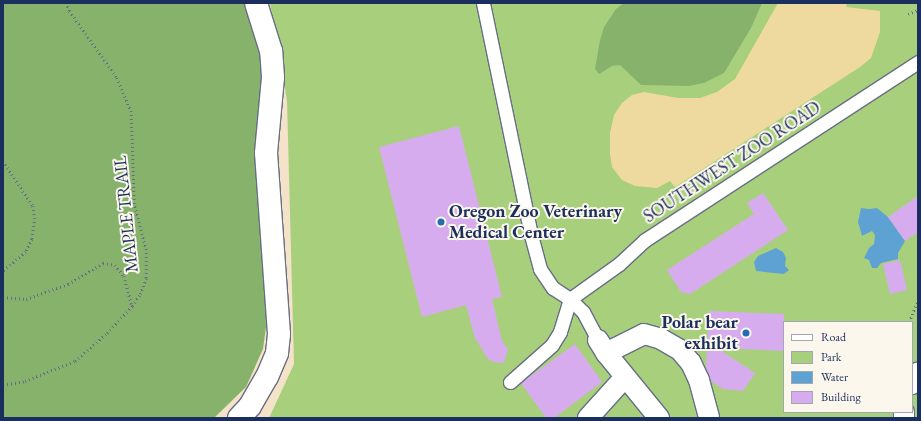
<!DOCTYPE html>
<style>
body{margin:0}
#map{position:relative;width:921px;height:421px;overflow:hidden;background:#f4e3c8;font-family:"EB Garamond",serif}
div>[style]{position:absolute}
[style*='--x']{left:calc(var(--x)*1px);top:calc(var(--y)*1px);width:calc(var(--w)*1px);rotate:calc(var(--a)*1deg)}
.green>*{inset:0;background:#a8d07c}
.forest>*{inset:0;background:#86b26c}
.sand>*{inset:0;background:#eeda9e}
.water>*{inset:0;background:#5ea2d3}
.building>*{inset:0;background:#d6acef}
.path>*{height:2.5px;margin-top:-1.25px;transform-origin:0;background:repeating-linear-gradient(90deg,#676e83 0 1px,transparent 0 4px)}
.roads{filter:drop-shadow(1px 0 #676e83) drop-shadow(-1px 0 #676e83) drop-shadow(0 1px #676e83) drop-shadow(0 -1px #676e83)}
.service>*{height:13px;margin:-6.5px;padding:0 6.5px;transform-origin:6.5px;border-radius:6.5px;background:#fff}
.pedestrian>*{height:20px;margin:-10px;padding:0 10px;transform-origin:10px;border-radius:10px;background:#fff}
.minor>*{height:22px;margin:-11px;padding:0 11px;transform-origin:11px;border-radius:11px;background:#fff}
.dots>*{width:11px;height:11px;translate:-50% -50%;box-sizing:border-box;border:2px solid #fbf7ec;border-radius:50%}
span{translate:-50% -50%;white-space:nowrap;text-align:center;line-height:1.15;-webkit-text-stroke:4px #fbf7ec;paint-order:stroke}
.street-label{font-size:18px;color:#1b2f5e}
.poi-label{font-size:18px;color:#1b2f5e;font-weight:700}
.left{translate:0 -50%;text-align:left}
.right{translate:-100% -50%;text-align:right}
.frame{position:absolute;inset:0;border:4px solid #1b2f5e;pointer-events:none}
.legend{position:absolute;left:783px;top:321px;width:130px;height:92px;box-sizing:border-box;background:#fbf7ec;border:1px solid #a1a7b3;margin:0;padding:5px 7px;list-style:none;font-size:12px;color:#1b2f5e}
.legend li{display:flex;align-items:center;gap:8px;height:20px}
.legend b{width:20px;border:1px solid #a1a7b3}
</style>
<div id="map">
<div class="green">
<i style="clip-path:polygon(evenodd,270px 3px,918px 3px,918px 418px,269px 418px,294px 364px,287px 101px,270px 3px,784px 322px,912px 322px,912px 412px,784px 412px,784px 322px)"></i>
</div>
<div class="forest">
<i style="clip-path:polygon(3px 3px,247px 3px,267px 71px,269px 305px,263px 349px,246px 387px,214px 418px,3px 418px)"></i>
<i style="clip-path:polygon(624px 3px,762px 3px,751px 28px,724px 73px,704px 83px,689px 86px,641px 85px,620px 65px,612px 66px,599px 74px,595px 69px,600px 40px,604px 27px,616px 9px)"></i>
</div>
<div class="sand">
<i style="clip-path:polygon(778px 3px,847px 3px,846px 7px,880px 11px,880px 32px,871px 58px,860px 67px,675px 187px,670px 181px,657px 188px,635px 186px,622px 180px,612px 167px,610px 154px,610px 133px,614px 115px,622px 103px,632px 95px,644px 92px,678px 98px,700px 98px,717px 92px,735px 79px)"></i>
</div>
<div class="water">
<i style="clip-path:polygon(861px 208px,869px 209px,877px 208px,888px 217px,905px 241px,898px 253px,898px 259px,881px 263px,877px 268px,872px 268px,869px 260px,864px 258px,869px 248px,874px 244px,875px 235px,872px 231px,862px 236px,858px 222px)"></i>
<i style="clip-path:polygon(776px 248px,783px 252px,786px 258px,785px 266px,789px 270px,784px 274px,756px 271px,754px 262px,758px 256px)"></i>
</div>
<div class="building">
<i style="clip-path:polygon(459px 126px,502px 297px,492px 299px,502px 341px,508px 349px,504px 363px,494px 362px,488px 359px,475px 338px,466px 305px,422px 317px,379px 147px)"></i>
<i style="clip-path:polygon(763px 193px,788px 230px,690px 294px,681px 292px,667px 270px,754px 214px,747px 203px)"></i>
<i style="clip-path:polygon(918px 196px,918px 232px,905px 241px,888px 217px)"></i>
<i style="clip-path:polygon(900px 260px,907px 290px,890px 294px,883px 264px)"></i>
<i style="clip-path:polygon(709px 311px,784px 314px,784px 351px,717px 348px,755px 373px,743px 391px,723px 389px,711px 381px,706px 368px)"></i>
<i style="clip-path:polygon(575px 344px,602px 382px,554px 418px,546px 418px,521px 383px)"></i>
</div>
<div class="path">
<i style="--x:908;--y:14;--w:11;--a:-22"></i>
<i style="--x:3;--y:161;--w:54;--a:56.3"></i>
<i style="--x:33;--y:206;--w:12;--a:81"></i>
<i style="--x:35;--y:218;--w:21;--a:98"></i>
<i style="--x:32;--y:239;--w:14;--a:115"></i>
<i style="--x:26;--y:252;--w:30;--a:140"></i>
<i style="--x:3;--y:297;--w:23;--a:5"></i>
<i style="--x:26;--y:299;--w:45;--a:-19.7"></i>
<i style="--x:68;--y:284;--w:41;--a:-31"></i>
<i style="--x:103;--y:263;--w:12;--a:9"></i>
<i style="--x:115;--y:265;--w:14;--a:51"></i>
<i style="--x:124;--y:276;--w:31;--a:75"></i>
<i style="--x:909;--y:322;--w:24;--a:-68"></i>
<i style="--x:3;--y:385;--w:22;--a:-10"></i>
<i style="--x:25;--y:381;--w:54;--a:-21.8"></i>
<i style="--x:75;--y:361;--w:43;--a:-41.2"></i>
<i style="--x:107;--y:333;--w:37;--a:-47"></i>
<i style="--x:132;--y:306;--w:14;--a:-56"></i>
<i style="--x:140;--y:294;--w:17;--a:-69"></i>
<i style="--x:146;--y:278;--w:28;--a:-90"></i>
<i style="--x:146;--y:250;--w:48;--a:-104.6"></i>
<i style="--x:134;--y:204;--w:92;--a:-91.9"></i>
<i style="--x:131;--y:112;--w:38;--a:-113"></i>
<i style="--x:116;--y:77;--w:81;--a:-125.5"></i>
<i style="--x:69;--y:11;--w:9;--a:-111"></i>
</div>
<div class="roads">
<div class="service">
<i style="--x:483;--y:3;--w:237;--a:78.3"></i>
<i style="--x:531;--y:235;--w:35;--a:75"></i>
<i style="--x:540;--y:269;--w:23;--a:56"></i>
<i style="--x:553;--y:288;--w:20;--a:33"></i>
<i style="--x:570;--y:299;--w:34;--a:107"></i>
<i style="--x:560;--y:332;--w:15;--a:122"></i>
<i style="--x:552;--y:345;--w:56;--a:138.6"></i>
<i style="--x:598;--y:340;--w:32;--a:-118"></i>
<i style="--x:583;--y:312;--w:18;--a:-135"></i>
<i style="--x:570;--y:299;--w:60;--a:-35.5"></i>
<i style="--x:619;--y:264;--w:35;--a:-43"></i>
<i style="--x:645;--y:240;--w:326;--a:-33.1"></i>
</div>
<div class="pedestrian">
<i style="--x:598;--y:340;--w:15;--a:58"></i>
<i style="--x:606;--y:353;--w:84;--a:50.8"></i>
<i style="--x:606;--y:353;--w:42;--a:-26.6"></i>
<i style="--x:644;--y:334;--w:18;--a:16"></i>
<i style="--x:661;--y:339;--w:22;--a:30"></i>
<i style="--x:680;--y:350;--w:17;--a:50"></i>
<i style="--x:691;--y:363;--w:19;--a:65"></i>
<i style="--x:699;--y:380;--w:39;--a:75"></i>
<i style="--x:912;--y:384;--w:13;--a:-63"></i>
<i style="--x:588;--y:418;--w:55;--a:-47.9"></i>
<i style="--x:904;--y:418;--w:6;--a:-90"></i>
</div>
<div class="minor">
<i style="--x:239;--y:418;--w:16;--a:-47"></i>
<i style="--x:250;--y:406;--w:34;--a:-60"></i>
<i style="--x:267;--y:377;--w:26;--a:-67"></i>
<i style="--x:277;--y:353;--w:19;--a:-84"></i>
<i style="--x:279;--y:334;--w:181;--a:-94.1"></i>
<i style="--x:266;--y:153;--w:76;--a:-84.7"></i>
<i style="--x:273;--y:77;--w:26;--a:-94"></i>
<i style="--x:271;--y:51;--w:50;--a:-107.4"></i>
</div>
</div>
<div class="dots">
<i style="left:441px;top:222px;background:#1f6fb2"></i>
<i style="left:746px;top:333px;background:#1f6fb2"></i>
</div>
<div class="street-label">
<span style="left:732px;top:162px;rotate:-33deg">SOUTHWEST ZOO ROAD</span>
<span style="left:126px;top:214px;rotate:-96deg">MAPLE TRAIL</span>
</div>
<div class="poi-label">
<span class="left" style="left:449px;top:222px">Oregon Zoo Veterinary<br>Medical Center</span>
<span class="right" style="left:738px;top:333px">Polar bear<br>exhibit</span>
</div>
<div class="frame"></div>
<ul class="legend">
<li><b style="height:5px;background:#fff"></b>Road</li>
<li><b style="height:11px;background:#a8d07c"></b>Park</li>
<li><b style="height:11px;background:#5ea2d3"></b>Water</li>
<li><b style="height:11px;background:#d6acef"></b>Building</li>
</ul>
</div>
